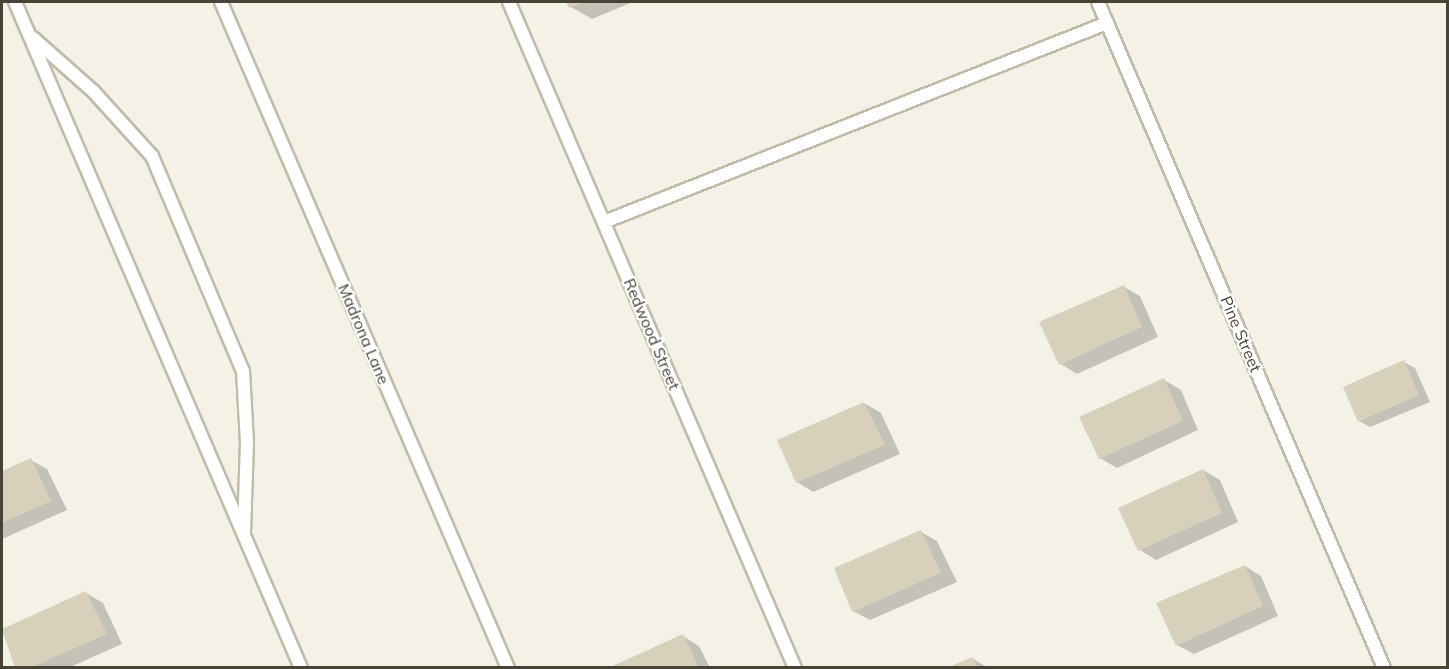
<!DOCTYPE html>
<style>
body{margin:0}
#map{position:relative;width:1449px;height:669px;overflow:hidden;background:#f4f2e7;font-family:Mulish,sans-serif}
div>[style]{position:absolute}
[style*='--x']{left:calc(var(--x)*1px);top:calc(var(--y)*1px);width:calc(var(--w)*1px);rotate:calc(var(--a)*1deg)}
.shadow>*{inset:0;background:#0003}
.building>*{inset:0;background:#d7d0bb}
.roads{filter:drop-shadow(2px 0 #c0bca9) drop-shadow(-2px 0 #c0bca9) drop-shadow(0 2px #c0bca9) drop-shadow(0 -2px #c0bca9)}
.lane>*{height:12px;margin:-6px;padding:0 6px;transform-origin:6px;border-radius:6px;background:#fff}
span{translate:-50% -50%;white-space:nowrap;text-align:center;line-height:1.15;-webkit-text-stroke:4.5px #fff;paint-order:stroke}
.street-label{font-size:16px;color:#484435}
.frame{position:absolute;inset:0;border:3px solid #484435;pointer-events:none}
</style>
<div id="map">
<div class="shadow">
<i style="clip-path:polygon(568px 2px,633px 2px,592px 19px,571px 7px)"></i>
<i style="clip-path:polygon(1124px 287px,1140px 296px,1158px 337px,1077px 374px,1061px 364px)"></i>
<i style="clip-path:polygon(1404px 362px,1415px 368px,1430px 402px,1370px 427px,1359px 421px)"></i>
<i style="clip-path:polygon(1164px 380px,1181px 390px,1198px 430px,1117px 468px,1100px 458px)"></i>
<i style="clip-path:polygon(864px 403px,881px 413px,900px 454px,813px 492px,797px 482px)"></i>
<i style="clip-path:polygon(31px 460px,47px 469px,67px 510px,2px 539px,2px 473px)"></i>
<i style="clip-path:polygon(1203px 470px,1220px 480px,1238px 522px,1156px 560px,1140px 550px)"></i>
<i style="clip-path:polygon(921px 532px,937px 541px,957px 582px,870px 620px,853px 611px)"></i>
<i style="clip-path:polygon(1245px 566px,1261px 576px,1278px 616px,1194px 654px,1177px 645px)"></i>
<i style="clip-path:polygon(86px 593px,103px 603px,122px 644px,68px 668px,17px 668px,2px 630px)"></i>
<i style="clip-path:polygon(683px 636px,699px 646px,710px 668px,612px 668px)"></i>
<i style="clip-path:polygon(972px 658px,988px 668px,951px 668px)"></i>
</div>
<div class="building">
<i style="clip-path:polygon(566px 2px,585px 2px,569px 8px)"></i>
<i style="clip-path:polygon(1124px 285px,1142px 327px,1059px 365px,1039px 322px)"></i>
<i style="clip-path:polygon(1404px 360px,1419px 395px,1358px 422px,1343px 387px)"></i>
<i style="clip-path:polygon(1164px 378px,1183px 421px,1099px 459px,1079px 417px)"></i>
<i style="clip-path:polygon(864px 402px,885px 445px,796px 483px,777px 440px)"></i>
<i style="clip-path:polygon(31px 458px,51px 501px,2px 523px,2px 471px)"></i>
<i style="clip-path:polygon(1203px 469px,1222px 513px,1138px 551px,1118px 508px)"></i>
<i style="clip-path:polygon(921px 530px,941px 573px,852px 612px,834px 568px)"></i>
<i style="clip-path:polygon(1245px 565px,1263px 606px,1176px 646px,1156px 603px)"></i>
<i style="clip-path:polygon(86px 591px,107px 634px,30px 668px,15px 668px,2px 629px)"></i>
<i style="clip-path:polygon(683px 634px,699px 668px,608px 668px)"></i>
<i style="clip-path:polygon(972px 657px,978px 668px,947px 668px)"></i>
</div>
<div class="roads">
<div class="lane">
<i style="--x:15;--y:2;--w:725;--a:66.76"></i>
<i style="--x:221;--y:2;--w:725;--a:66.69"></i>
<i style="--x:509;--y:2;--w:725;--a:66.76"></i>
<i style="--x:1098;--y:2;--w:725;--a:66.76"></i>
<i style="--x:33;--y:38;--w:80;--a:41.5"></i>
<i style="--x:93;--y:91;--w:88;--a:47.8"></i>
<i style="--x:152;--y:156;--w:233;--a:67.1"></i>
<i style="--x:243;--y:371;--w:71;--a:86.8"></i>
<i style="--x:247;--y:442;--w:89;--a:91.9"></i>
<i style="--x:604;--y:222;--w:541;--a:-21.59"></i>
</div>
</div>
<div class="street-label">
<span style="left:364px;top:334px;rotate:67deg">Madrona Lane</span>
<span style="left:652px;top:334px;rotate:67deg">Redwood Street</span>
<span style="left:1241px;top:334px;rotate:67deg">Pine Street</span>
</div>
<div class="frame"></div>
</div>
